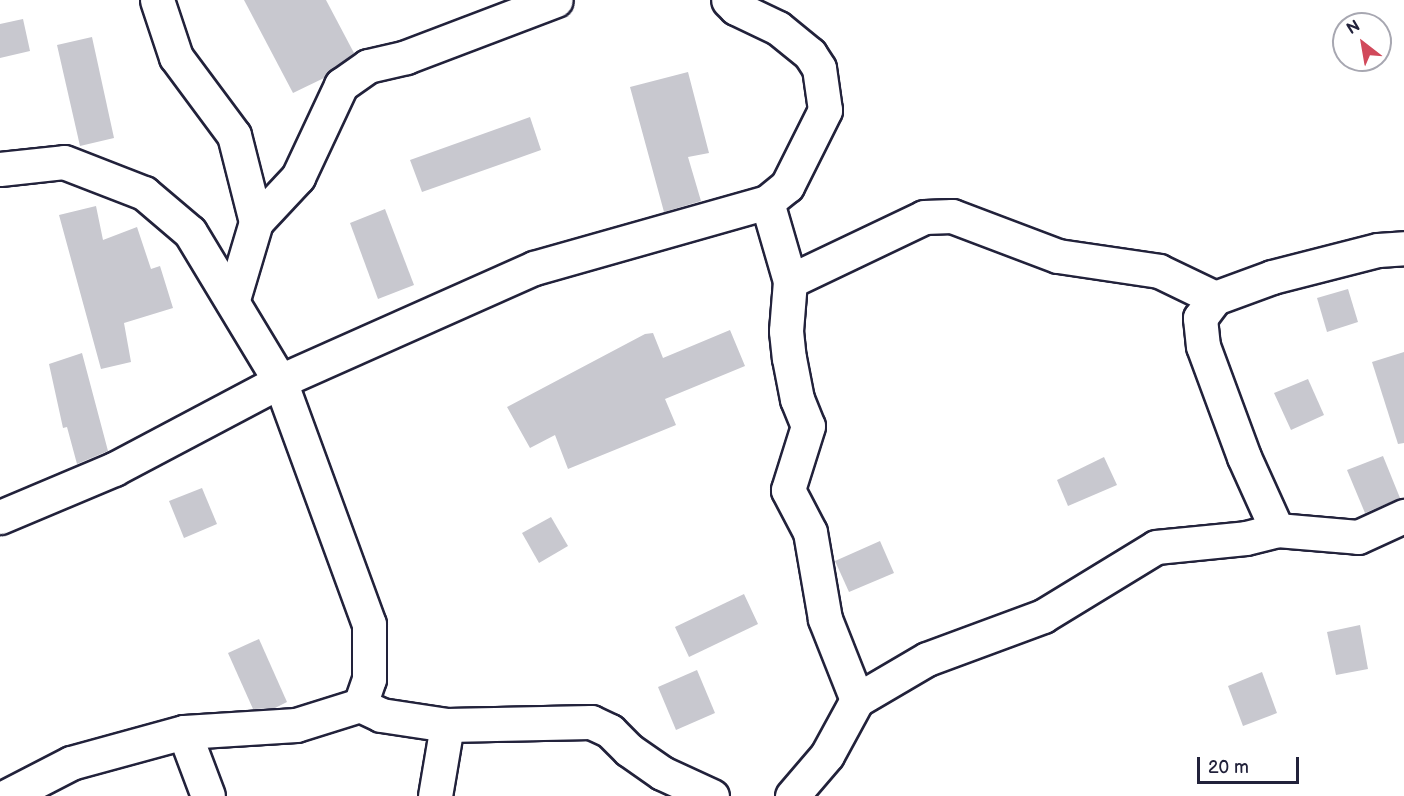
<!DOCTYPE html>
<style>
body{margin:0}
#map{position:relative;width:1404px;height:796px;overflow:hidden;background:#fff;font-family:"Balsamiq Sans",sans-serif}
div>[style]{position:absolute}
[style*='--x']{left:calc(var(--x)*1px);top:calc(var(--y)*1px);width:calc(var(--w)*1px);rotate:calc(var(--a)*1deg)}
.building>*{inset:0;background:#c8c8cf}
.roads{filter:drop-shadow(2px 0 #22223b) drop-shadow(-2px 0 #22223b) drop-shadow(0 2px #22223b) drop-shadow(0 -2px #22223b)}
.minor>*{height:33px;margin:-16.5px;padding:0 16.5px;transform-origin:16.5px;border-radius:16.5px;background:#fff}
span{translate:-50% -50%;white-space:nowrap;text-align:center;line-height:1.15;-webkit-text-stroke:6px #fff;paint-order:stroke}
.north{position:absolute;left:1332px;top:12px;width:60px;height:60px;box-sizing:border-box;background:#fff;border:2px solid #a7a7b1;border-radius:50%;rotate:329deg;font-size:16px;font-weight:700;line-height:24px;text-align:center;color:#22223b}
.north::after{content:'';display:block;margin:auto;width:21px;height:27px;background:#d1495b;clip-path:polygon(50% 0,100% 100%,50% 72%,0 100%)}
.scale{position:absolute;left:1197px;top:757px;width:102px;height:27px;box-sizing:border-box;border:3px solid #22223b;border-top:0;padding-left:8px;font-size:18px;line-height:21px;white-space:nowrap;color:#22223b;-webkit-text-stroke:4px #fff;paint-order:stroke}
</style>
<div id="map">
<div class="building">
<i style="clip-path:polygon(244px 0,326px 0,354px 53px,324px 78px,293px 93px)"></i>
<i style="clip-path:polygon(23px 19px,30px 51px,0 58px,0 24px)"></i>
<i style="clip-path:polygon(92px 37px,114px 138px,80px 146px,57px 45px)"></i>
<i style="clip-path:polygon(688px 72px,709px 153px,688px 157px,701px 201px,664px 212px,630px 87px)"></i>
<i style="clip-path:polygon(530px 117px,541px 150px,422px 192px,410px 160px)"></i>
<i style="clip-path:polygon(96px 206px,103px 240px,137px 227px,151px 269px,160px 266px,173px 308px,124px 323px,131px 362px,101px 369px,59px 215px)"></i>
<i style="clip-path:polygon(385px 209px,414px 285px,378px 299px,350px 223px)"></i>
<i style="clip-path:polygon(1348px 289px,1358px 322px,1327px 332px,1317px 298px)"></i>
<i style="clip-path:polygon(730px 330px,745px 366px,665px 399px,676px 425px,568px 469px,555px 435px,530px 448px,507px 407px,645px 334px,653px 333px,663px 358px)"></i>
<i style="clip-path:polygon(1404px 352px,1404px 443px,1398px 444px,1372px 362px)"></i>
<i style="clip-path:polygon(82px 353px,108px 451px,77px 464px,67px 427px,63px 428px,49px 364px)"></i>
<i style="clip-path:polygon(1308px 379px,1324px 415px,1291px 430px,1274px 393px)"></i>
<i style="clip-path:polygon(1383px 456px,1400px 498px,1365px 513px,1347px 470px)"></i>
<i style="clip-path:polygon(1104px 457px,1117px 485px,1068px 506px,1057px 480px)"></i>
<i style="clip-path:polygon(202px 488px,217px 524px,184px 538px,169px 501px)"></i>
<i style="clip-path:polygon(551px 517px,568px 546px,539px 563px,522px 533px)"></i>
<i style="clip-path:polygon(880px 541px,894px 573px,849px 592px,835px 561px)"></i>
<i style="clip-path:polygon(744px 594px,758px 624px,689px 657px,675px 627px)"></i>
<i style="clip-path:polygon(1360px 625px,1368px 669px,1336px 675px,1327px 632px)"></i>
<i style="clip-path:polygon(259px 639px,287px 702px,275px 708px,253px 709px,228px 653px)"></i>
<i style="clip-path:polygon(697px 670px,715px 713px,676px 730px,658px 687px)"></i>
<i style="clip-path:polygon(1262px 672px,1277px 713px,1243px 726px,1228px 686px)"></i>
</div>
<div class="roads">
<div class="minor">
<i style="--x:157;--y:0;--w:60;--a:71.6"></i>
<i style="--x:176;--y:57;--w:97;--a:53.4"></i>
<i style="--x:234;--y:135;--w:90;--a:75.8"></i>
<i style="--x:256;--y:222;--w:80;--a:106.6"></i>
<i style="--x:0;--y:169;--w:64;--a:-6.2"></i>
<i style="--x:64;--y:162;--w:86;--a:21.2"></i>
<i style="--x:144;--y:193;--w:60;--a:40.3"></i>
<i style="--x:190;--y:232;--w:174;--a:58.9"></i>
<i style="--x:280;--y:381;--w:259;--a:69.9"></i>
<i style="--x:369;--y:624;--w:55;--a:90"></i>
<i style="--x:369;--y:679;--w:28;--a:109"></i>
<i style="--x:360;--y:705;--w:67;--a:162.6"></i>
<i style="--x:296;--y:725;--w:112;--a:176.4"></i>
<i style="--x:184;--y:732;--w:117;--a:164.7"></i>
<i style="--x:71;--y:763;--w:72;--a:152.7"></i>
<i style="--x:767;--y:202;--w:82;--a:73.8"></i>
<i style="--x:790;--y:281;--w:50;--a:94.6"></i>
<i style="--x:786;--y:331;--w:27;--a:84"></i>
<i style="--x:789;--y:358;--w:42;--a:79"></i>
<i style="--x:797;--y:399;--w:29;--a:68"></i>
<i style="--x:808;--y:426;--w:67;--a:107.4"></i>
<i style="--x:788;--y:490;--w:47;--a:62.4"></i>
<i style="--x:810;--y:532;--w:88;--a:80.2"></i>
<i style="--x:825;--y:619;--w:87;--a:68.4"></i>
<i style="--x:256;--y:222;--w:62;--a:-47"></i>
<i style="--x:298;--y:177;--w:102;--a:-64.9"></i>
<i style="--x:341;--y:85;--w:33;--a:-35"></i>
<i style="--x:368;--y:66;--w:39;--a:-13"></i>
<i style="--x:406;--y:57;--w:160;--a:-20.8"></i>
<i style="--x:790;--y:281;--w:148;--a:-25.5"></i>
<i style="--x:924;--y:217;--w:28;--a:-2"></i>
<i style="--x:952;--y:216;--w:113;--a:20.7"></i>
<i style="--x:1058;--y:256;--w:102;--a:8.4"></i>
<i style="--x:1159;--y:271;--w:62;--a:25.7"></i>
<i style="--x:1215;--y:298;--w:25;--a:127"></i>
<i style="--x:1200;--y:318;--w:28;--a:84"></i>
<i style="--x:1203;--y:346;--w:118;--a:69.7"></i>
<i style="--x:1244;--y:457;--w:80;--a:65.7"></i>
<i style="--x:1215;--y:298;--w:61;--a:-20.2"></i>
<i style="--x:1272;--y:277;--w:109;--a:-14.3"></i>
<i style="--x:1378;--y:250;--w:26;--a:-4"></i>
<i style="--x:0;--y:517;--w:124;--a:-22.8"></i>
<i style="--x:114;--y:469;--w:188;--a:-27.9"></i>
<i style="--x:280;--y:381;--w:278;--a:-24"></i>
<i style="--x:534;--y:268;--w:242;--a:-15.8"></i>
<i style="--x:767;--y:202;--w:26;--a:-39"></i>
<i style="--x:787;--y:186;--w:85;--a:-63.4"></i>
<i style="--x:825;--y:110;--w:42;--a:-98.1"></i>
<i style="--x:819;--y:68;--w:17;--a:-123"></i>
<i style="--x:810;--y:54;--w:41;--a:-140.9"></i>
<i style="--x:778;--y:28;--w:47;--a:-154.5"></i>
<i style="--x:736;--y:8;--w:11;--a:-135"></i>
<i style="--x:360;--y:705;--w:23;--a:25"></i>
<i style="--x:381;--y:715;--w:67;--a:8.6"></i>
<i style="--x:447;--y:725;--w:144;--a:-1.2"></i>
<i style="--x:591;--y:722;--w:21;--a:25"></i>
<i style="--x:610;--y:731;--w:27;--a:45"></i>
<i style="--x:629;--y:750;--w:40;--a:34.9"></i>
<i style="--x:662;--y:773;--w:55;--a:24.7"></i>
<i style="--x:184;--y:732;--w:68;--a:69.4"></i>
<i style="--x:435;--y:796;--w:72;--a:-80.4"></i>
<i style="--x:792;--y:796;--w:54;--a:-49.5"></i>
<i style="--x:827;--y:755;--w:63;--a:-61.4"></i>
<i style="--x:857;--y:700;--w:81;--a:-30.4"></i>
<i style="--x:927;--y:659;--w:124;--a:-20.3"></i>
<i style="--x:1043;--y:616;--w:132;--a:-31.4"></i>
<i style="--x:1156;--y:547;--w:90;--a:-5.7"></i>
<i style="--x:1246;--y:538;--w:32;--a:-14"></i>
<i style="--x:1277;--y:530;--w:81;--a:4.9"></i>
<i style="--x:1358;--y:537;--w:51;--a:-24.5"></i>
</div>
</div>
<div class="north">N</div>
<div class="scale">20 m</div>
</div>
